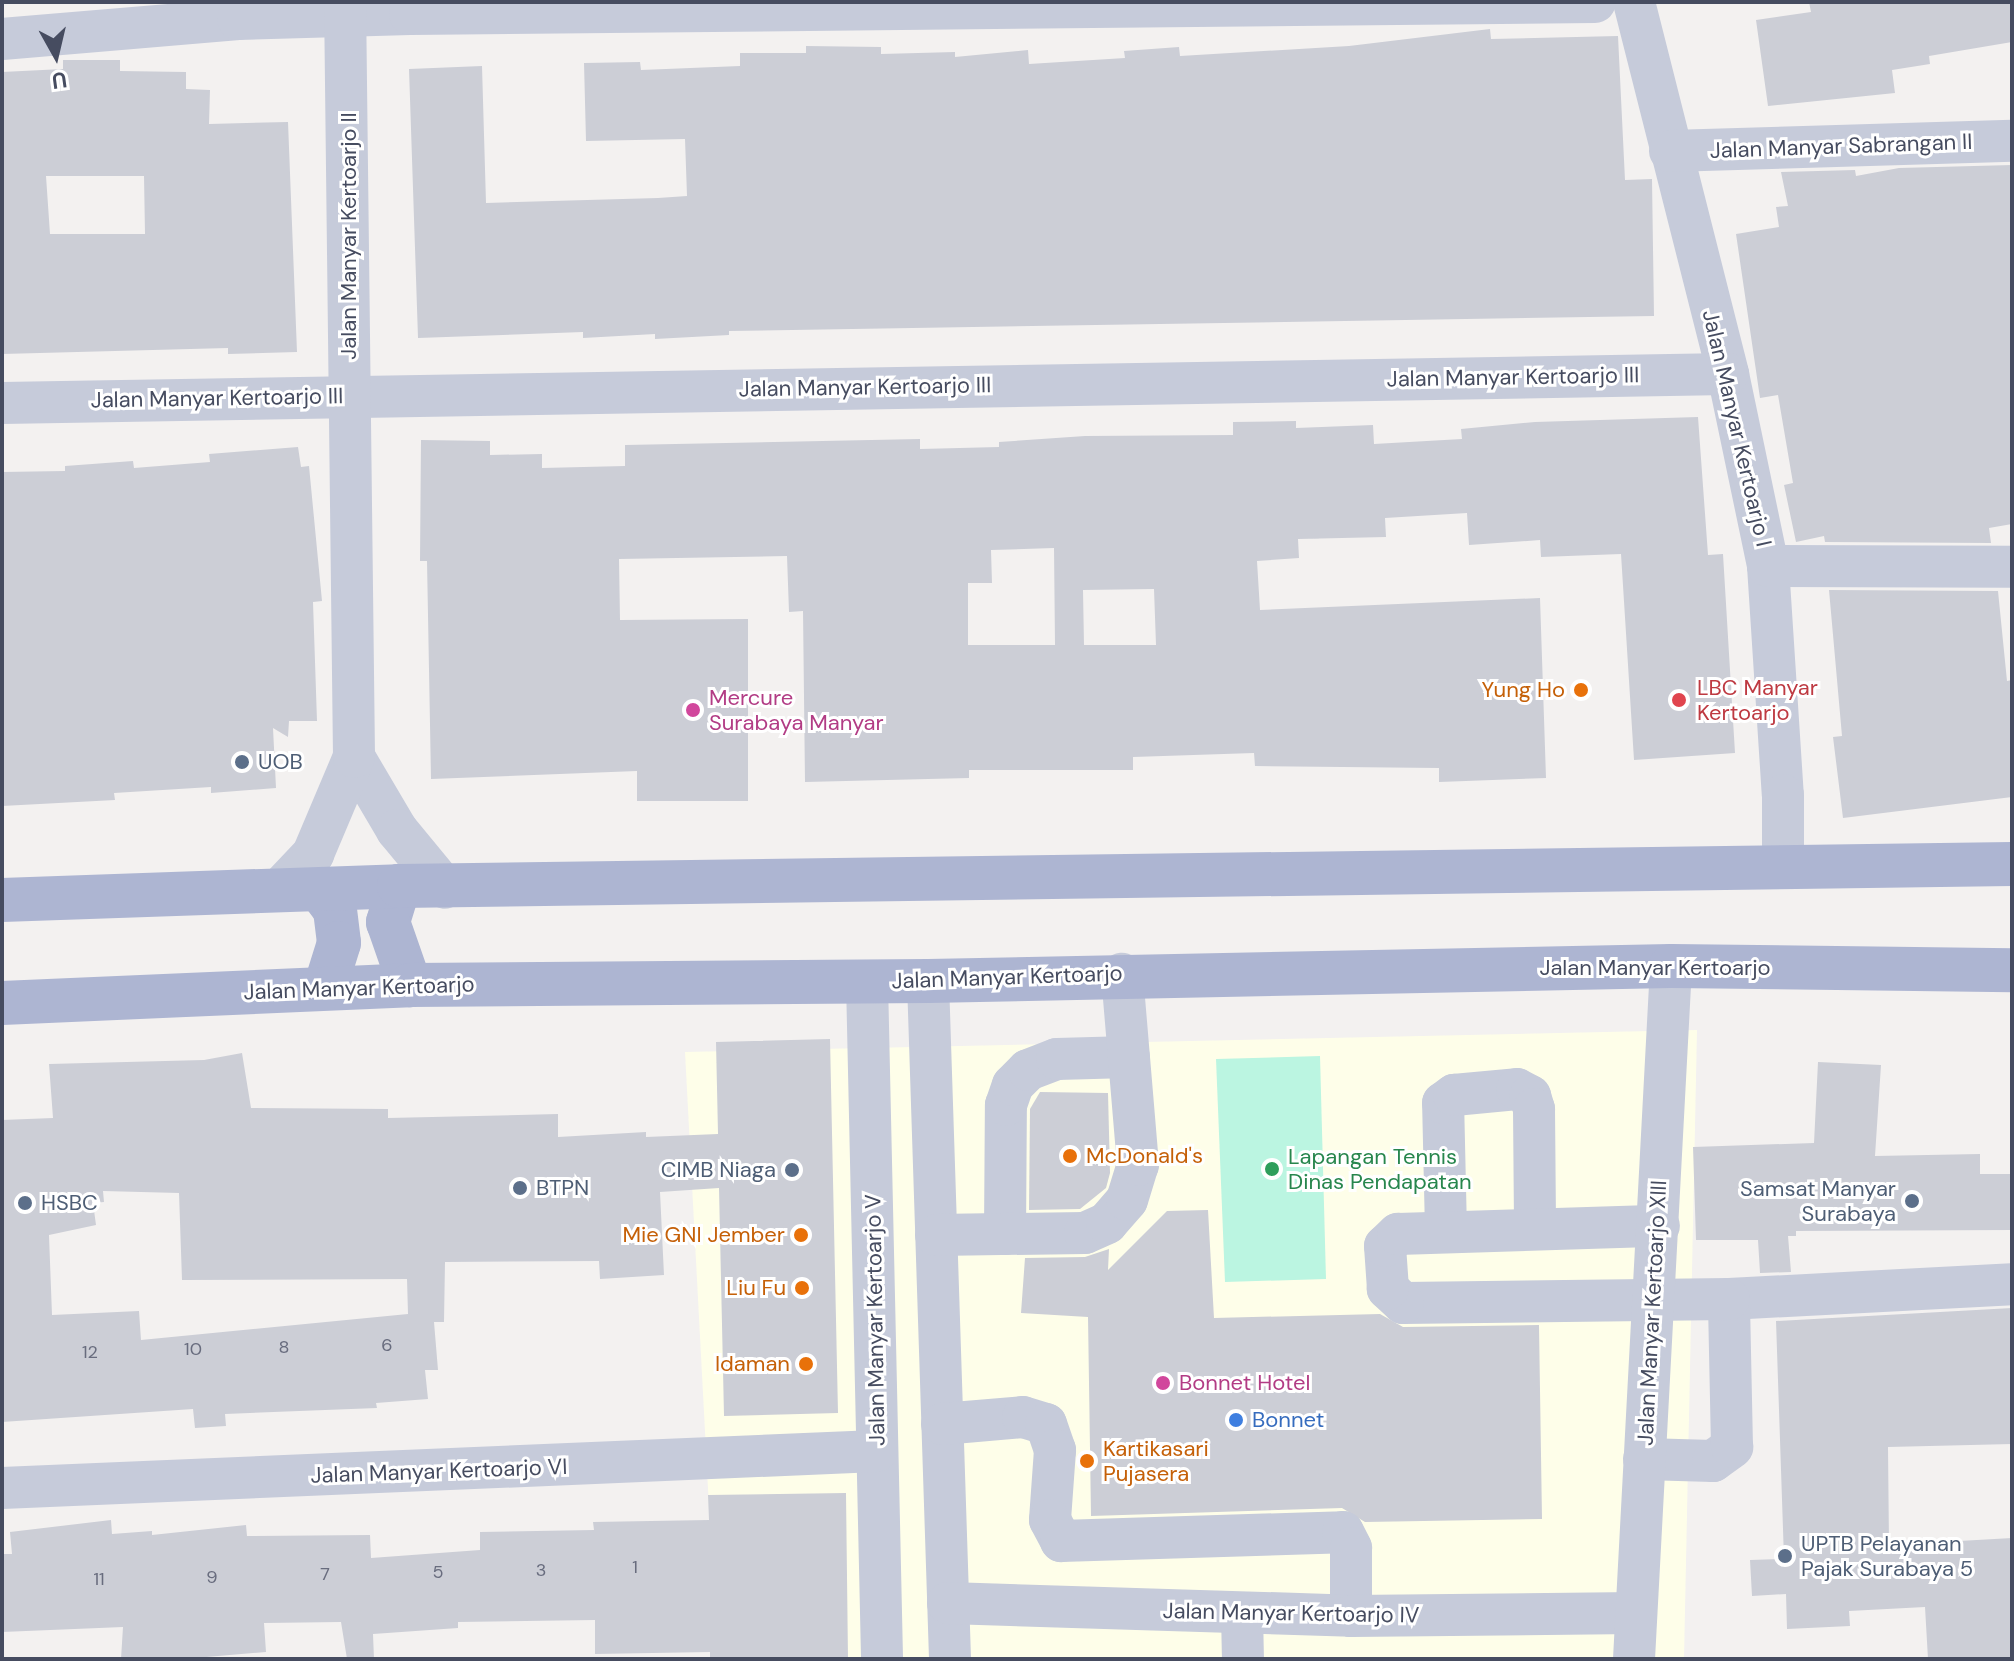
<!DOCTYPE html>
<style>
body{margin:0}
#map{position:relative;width:2014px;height:1661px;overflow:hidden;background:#f3f1f0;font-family:"DM Sans",sans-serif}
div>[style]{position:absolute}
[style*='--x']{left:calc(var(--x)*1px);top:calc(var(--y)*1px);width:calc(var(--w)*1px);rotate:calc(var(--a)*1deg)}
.commercial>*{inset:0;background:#fefee9}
.green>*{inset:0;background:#bbf5e1}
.building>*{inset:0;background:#ccced6}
.minor>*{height:42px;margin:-21px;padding:0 21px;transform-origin:21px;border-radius:21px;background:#c6cbda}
.major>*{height:44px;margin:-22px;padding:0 22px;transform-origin:22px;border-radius:22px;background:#adb5d2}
.dots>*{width:22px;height:22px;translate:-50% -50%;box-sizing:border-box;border:4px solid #fff;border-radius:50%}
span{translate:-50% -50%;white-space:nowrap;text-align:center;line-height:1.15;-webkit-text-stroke:6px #fff;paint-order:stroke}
.number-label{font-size:18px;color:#686c7e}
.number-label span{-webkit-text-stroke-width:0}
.street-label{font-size:22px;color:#464c60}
.health-label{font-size:22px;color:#be3a42}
.left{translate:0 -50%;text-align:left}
.food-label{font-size:22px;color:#c56008}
.right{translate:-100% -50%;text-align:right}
.hotel-label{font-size:22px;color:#b23c85}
.service-label{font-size:22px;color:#4e5e75}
.leisure-label{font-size:22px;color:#27864d}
.shop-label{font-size:22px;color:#366cbe}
.frame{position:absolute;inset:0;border:4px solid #464c60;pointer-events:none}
.north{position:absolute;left:16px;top:16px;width:80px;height:80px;-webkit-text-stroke:6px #fff;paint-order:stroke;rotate:172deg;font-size:22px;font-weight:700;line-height:32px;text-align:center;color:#464c60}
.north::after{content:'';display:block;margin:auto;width:28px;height:36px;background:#464c60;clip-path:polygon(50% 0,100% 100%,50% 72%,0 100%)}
</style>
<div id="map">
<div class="commercial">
<i style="clip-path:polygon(1697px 1030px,1684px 1659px,717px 1659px,685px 1052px)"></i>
</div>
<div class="green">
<i style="clip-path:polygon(1320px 1056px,1326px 1279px,1225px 1282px,1216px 1059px)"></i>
</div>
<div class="building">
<i style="clip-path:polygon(1809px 2px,2012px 2px,2012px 42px,1929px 56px,1930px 64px,1892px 70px,1895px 93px,1768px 106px,1756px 20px,1811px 12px)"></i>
<i style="clip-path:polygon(1490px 29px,1491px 39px,1618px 36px,1625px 180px,1652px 179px,1654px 316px,729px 331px,729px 335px,655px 339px,655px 334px,583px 338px,583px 332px,418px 338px,409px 69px,482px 66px,486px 203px,658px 198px,687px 196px,685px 139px,586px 141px,584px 63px,640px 62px,641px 70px,740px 66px,740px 53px,806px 53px,806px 46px,881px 47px,881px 54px,955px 52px,955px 57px,1028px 50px,1029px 64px,1125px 58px,1124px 51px,1179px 47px,1180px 56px,1349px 46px)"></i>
<i style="clip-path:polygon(evenodd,63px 60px,120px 60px,120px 71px,186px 72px,186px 89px,210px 90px,209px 124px,288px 122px,297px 352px,228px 354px,228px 348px,2px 354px,2px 72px,63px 69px,63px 60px,46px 176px,144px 176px,145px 234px,50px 234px,46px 176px)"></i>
<i style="clip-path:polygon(2012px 165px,2012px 524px,1989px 528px,1991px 543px,1825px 542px,1824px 536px,1796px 542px,1784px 485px,1793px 483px,1778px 395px,1760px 398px,1736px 234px,1779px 227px,1776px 207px,1788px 206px,1781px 172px,1855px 170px,1856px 176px,1899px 168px)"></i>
<i style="clip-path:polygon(evenodd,1698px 417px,1708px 555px,1723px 554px,1735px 753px,1634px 760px,1621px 554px,1541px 557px,1540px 540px,1469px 545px,1467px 513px,1385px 518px,1386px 537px,1298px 539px,1299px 558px,1257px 561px,1260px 610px,1540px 598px,1546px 778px,1439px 782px,1439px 768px,1255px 766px,1254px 753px,1133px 757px,1133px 770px,969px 770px,969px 778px,805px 782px,803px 611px,789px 612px,787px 556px,619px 559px,620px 620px,748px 619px,748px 801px,637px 801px,637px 771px,431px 779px,427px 561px,420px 561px,421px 440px,490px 441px,490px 455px,542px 454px,542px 468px,625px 466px,625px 445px,920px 439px,920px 449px,999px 447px,999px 442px,1085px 436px,1233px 435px,1233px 422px,1296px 421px,1296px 428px,1373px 425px,1374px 444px,1462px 439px,1461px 429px,1535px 422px,1698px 417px,1054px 548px,1055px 645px,968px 645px,968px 583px,992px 583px,991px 550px,1054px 548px,1698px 417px,1154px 589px,1156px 645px,1084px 645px,1083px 590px,1154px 589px)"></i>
<i style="clip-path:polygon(298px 447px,301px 467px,309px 466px,322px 601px,313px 602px,317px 721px,289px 721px,288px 737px,273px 728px,276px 788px,211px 793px,211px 787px,114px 793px,115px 800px,2px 806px,2px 472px,65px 471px,65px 466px,133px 461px,134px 468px,210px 462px,209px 454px)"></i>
<i style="clip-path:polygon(1829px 590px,1998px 591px,2007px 681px,2012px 680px,2012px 797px,1843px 818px,1833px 737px,1842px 736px)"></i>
<i style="clip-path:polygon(evenodd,830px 1039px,838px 1413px,724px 1416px,719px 1188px,660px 1192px,664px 1275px,600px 1279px,599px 1261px,445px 1262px,444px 1322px,434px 1322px,438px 1370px,425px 1370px,428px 1399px,376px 1403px,377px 1408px,225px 1414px,226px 1426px,195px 1428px,193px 1409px,2px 1422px,2px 1120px,53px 1118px,49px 1064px,204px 1060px,242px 1053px,251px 1108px,388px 1109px,388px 1118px,558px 1114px,558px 1137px,646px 1132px,646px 1137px,718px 1134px,716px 1042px,830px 1039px,103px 1191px,179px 1193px,182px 1280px,407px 1279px,408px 1314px,141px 1340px,139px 1311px,52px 1315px,49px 1235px,96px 1225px,93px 1203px,104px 1202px,103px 1191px)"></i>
<i style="clip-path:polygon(1818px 1062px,1881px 1065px,1875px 1156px,1980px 1154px,1980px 1174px,2012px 1174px,2012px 1230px,1796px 1231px,1796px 1236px,1788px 1236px,1791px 1272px,1760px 1273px,1758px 1240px,1696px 1240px,1693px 1147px,1814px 1143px)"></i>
<i style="clip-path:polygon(1040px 1092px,1108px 1093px,1110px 1173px,1106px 1188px,1080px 1209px,1029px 1210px,1030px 1109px)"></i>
<i style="clip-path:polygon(1208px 1210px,1214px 1318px,1380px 1314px,1403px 1327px,1539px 1325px,1542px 1519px,1365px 1522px,1342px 1508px,1091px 1516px,1088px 1317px,1021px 1313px,1025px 1258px,1085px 1257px,1109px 1249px,1108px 1270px,1167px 1211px)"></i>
<i style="clip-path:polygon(2012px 1308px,2012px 1444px,1888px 1447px,1889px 1545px,2012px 1538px,2012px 1659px,1928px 1659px,1925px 1607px,1849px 1611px,1850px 1626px,1787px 1629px,1786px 1594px,1752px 1596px,1750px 1560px,1784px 1559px,1776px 1321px)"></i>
<i style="clip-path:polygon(846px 1493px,848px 1659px,710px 1659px,710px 1652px,595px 1654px,595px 1620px,458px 1622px,458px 1628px,373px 1634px,374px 1659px,347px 1659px,341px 1622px,264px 1623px,266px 1652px,183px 1659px,121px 1659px,123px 1627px,2px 1632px,2px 1554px,12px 1554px,10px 1532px,111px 1520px,112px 1534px,152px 1531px,152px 1535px,246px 1525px,247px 1536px,370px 1535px,371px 1558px,480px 1550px,480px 1532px,594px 1530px,593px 1522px,709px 1520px,708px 1495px)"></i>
</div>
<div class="minor">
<i style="--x:1634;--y:2;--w:384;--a:75.8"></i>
<i style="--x:1728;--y:374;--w:196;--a:78.2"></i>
<i style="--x:1768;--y:566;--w:229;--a:86.3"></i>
<i style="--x:1783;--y:795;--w:68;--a:90"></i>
<i style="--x:2;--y:39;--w:237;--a:-4.8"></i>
<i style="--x:238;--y:19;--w:172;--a:-1.7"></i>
<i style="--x:410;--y:14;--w:1185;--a:-0.58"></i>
<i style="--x:1670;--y:151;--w:342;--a:-1.7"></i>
<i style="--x:2;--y:403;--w:1726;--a:-0.96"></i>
<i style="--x:1768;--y:566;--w:244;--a:0.2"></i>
<i style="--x:354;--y:757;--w:85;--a:59.5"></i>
<i style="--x:397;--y:830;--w:75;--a:50.4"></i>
<i style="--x:279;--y:890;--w:50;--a:-46.6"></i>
<i style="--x:313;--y:854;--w:105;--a:-67.1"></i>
<i style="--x:354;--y:757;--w:755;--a:-90.68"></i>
<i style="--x:867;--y:981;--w:678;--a:88.73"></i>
<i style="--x:928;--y:981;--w:678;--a:88.14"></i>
<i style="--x:1446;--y:1231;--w:128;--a:-91.3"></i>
<i style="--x:1443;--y:1103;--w:14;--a:-36"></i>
<i style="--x:1454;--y:1095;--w:63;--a:-5.4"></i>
<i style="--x:1517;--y:1089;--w:15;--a:28"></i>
<i style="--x:1530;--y:1096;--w:14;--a:73"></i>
<i style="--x:1534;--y:1109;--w:120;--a:89.5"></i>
<i style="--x:1005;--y:1234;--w:129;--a:-89.6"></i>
<i style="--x:1006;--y:1105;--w:21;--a:-71"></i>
<i style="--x:1013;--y:1085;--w:21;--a:-45"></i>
<i style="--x:1028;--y:1070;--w:31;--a:-21"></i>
<i style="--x:1057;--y:1059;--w:72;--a:-1.6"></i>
<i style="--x:936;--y:1235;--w:149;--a:-0.8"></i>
<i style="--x:1085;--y:1233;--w:24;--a:-24"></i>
<i style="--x:1107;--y:1223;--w:30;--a:-49"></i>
<i style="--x:1127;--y:1200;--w:37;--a:-73"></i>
<i style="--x:1138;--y:1165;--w:192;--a:-94.8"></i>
<i style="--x:1729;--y:1299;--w:283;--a:-3"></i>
<i style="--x:942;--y:1424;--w:81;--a:-4.9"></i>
<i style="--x:1023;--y:1417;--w:24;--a:17"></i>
<i style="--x:1046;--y:1424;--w:28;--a:71"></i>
<i style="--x:1055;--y:1450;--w:70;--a:94.1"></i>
<i style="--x:1050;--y:1520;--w:24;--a:62"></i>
<i style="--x:1061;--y:1541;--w:282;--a:-1.8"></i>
<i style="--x:1343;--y:1532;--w:18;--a:63"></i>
<i style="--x:1351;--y:1548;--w:68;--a:90"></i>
<i style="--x:1644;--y:1459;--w:69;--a:1.7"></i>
<i style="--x:1713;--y:1461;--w:24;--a:-36"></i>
<i style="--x:1732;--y:1447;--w:148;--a:-91.2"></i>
<i style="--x:1729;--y:1299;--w:326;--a:179.3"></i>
<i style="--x:1403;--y:1303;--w:21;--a:-137"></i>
<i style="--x:1388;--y:1289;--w:43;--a:-94"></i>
<i style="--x:1385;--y:1246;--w:18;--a:-43"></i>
<i style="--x:1398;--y:1234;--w:261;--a:-1.8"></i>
<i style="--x:2;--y:1488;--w:875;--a:-2.42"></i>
<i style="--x:948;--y:1603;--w:403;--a:1.8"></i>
<i style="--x:1351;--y:1616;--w:284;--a:-0.6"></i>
<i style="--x:1242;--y:1613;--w:46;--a:88.8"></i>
<i style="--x:1634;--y:1659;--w:694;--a:-86.94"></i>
</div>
<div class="major">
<i style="--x:399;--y:886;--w:38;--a:107"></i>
<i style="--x:388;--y:922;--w:67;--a:70.8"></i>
<i style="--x:320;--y:890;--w:25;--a:53"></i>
<i style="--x:335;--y:910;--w:33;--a:83"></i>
<i style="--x:339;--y:943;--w:47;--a:107.3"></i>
<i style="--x:2;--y:900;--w:397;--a:-2"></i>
<i style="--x:399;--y:886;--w:1613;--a:-0.78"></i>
<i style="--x:2;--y:1003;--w:408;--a:-2.5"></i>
<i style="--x:410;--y:985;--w:518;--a:-0.44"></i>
<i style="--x:928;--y:981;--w:743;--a:-1.16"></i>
<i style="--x:1671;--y:966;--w:341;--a:0.7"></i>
</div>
<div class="dots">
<i style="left:1581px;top:690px;background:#e8710a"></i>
<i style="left:1679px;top:700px;background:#e0444e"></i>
<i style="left:693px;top:710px;background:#d1479c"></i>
<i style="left:242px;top:762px;background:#5c6f8a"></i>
<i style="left:1070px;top:1156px;background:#e8710a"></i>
<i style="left:1272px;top:1169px;background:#2e9e5b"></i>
<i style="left:792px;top:1170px;background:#5c6f8a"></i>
<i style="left:520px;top:1188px;background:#5c6f8a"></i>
<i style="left:1912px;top:1201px;background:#5c6f8a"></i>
<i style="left:25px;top:1203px;background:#5c6f8a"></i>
<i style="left:801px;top:1235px;background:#e8710a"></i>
<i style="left:802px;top:1288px;background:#e8710a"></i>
<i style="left:806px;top:1364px;background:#e8710a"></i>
<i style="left:1163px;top:1383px;background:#d1479c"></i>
<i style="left:1236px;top:1420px;background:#3f7fe0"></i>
<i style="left:1087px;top:1461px;background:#e8710a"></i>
<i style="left:1785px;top:1556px;background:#5c6f8a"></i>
</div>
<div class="number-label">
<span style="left:387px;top:1345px">6</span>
<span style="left:284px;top:1347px">8</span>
<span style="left:193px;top:1349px">10</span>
<span style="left:90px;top:1352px">12</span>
<span style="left:635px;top:1567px">1</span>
<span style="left:541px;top:1570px">3</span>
<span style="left:438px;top:1572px">5</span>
<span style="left:325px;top:1574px">7</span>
<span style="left:212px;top:1577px">9</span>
<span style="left:99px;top:1579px">11</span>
</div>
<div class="street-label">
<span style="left:1841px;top:146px;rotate:-2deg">Jalan Manyar Sabrangan II</span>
<span style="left:349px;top:236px;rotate:-90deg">Jalan Manyar Kertoarjo II</span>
<span style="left:1513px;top:377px;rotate:-1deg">Jalan Manyar Kertoarjo III</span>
<span style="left:865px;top:387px;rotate:-1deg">Jalan Manyar Kertoarjo III</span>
<span style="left:217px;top:398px;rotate:-1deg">Jalan Manyar Kertoarjo III</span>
<span style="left:1737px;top:428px;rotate:77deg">Jalan Manyar Kertoarjo I</span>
<span style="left:1655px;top:968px">Jalan Manyar Kertoarjo</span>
<span style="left:1007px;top:977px;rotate:-2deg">Jalan Manyar Kertoarjo</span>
<span style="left:359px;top:988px;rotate:-2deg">Jalan Manyar Kertoarjo</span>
<span style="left:1652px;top:1313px;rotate:-87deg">Jalan Manyar Kertoarjo XIII</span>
<span style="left:875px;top:1320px;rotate:-91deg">Jalan Manyar Kertoarjo V</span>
<span style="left:439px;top:1471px;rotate:-2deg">Jalan Manyar Kertoarjo VI</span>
<span style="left:1291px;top:1613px;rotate:1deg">Jalan Manyar Kertoarjo IV</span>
</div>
<div class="health-label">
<span class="left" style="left:1697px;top:700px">LBC Manyar<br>Kertoarjo</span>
</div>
<div class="food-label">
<span class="right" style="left:1565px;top:690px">Yung Ho</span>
<span class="left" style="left:1086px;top:1156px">McDonald's</span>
<span class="right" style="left:785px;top:1235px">Mie GNI Jember</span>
<span class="right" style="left:786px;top:1288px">Liu Fu</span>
<span class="right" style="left:790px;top:1364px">Idaman</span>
<span class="left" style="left:1103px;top:1461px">Kartikasari<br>Pujasera</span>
</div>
<div class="hotel-label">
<span class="left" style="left:709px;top:710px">Mercure<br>Surabaya Manyar</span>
<span class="left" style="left:1179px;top:1383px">Bonnet Hotel</span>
</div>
<div class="service-label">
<span class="left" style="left:258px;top:762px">UOB</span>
<span class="right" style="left:776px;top:1170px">CIMB Niaga</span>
<span class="left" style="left:536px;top:1188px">BTPN</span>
<span class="right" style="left:1896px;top:1201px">Samsat Manyar<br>Surabaya</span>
<span class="left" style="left:41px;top:1203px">HSBC</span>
<span class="left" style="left:1801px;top:1556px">UPTB Pelayanan<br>Pajak Surabaya 5</span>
</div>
<div class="leisure-label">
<span class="left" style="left:1288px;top:1169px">Lapangan Tennis<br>Dinas Pendapatan</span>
</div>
<div class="shop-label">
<span class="left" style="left:1252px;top:1420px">Bonnet</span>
</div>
<div class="frame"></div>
<div class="north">U</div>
</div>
